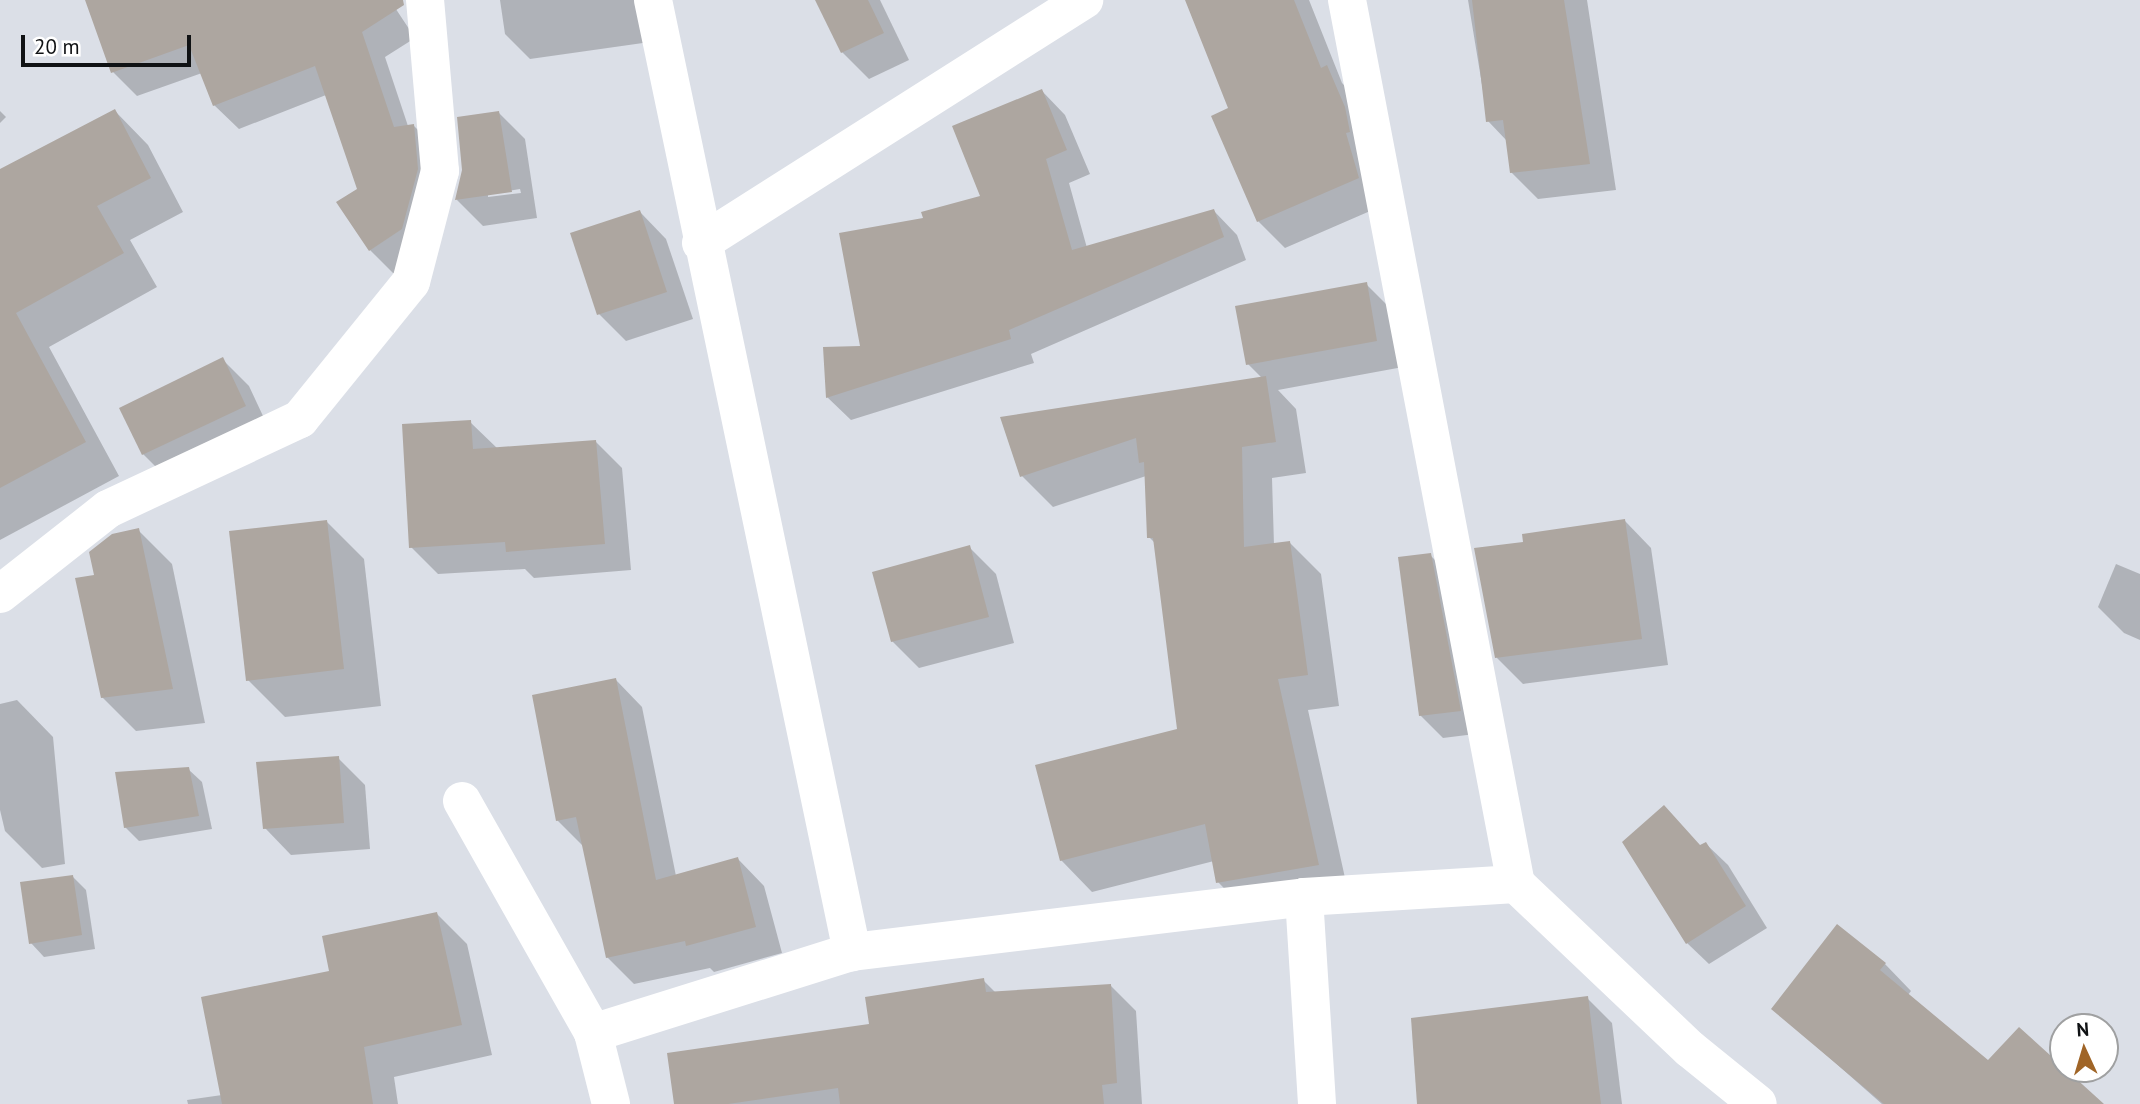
<!DOCTYPE html>
<style>
body{margin:0}
#map{position:relative;width:2140px;height:1104px;overflow:hidden;background:#dbdfe7;font-family:"PT Sans",sans-serif}
div>[style]{position:absolute}
[style*='--x']{left:calc(var(--x)*1px);top:calc(var(--y)*1px);width:calc(var(--w)*1px);rotate:calc(var(--a)*1deg)}
.shadow>*{inset:0;background:#0003}
.building>*{inset:0;background:#ada6a0}
.street>*{height:38px;margin:-19px;padding:0 19px;transform-origin:19px;border-radius:19px;background:#fff}
span{translate:-50% -50%;white-space:nowrap;text-align:center;line-height:1.15;-webkit-text-stroke:5px #fff;paint-order:stroke}
.north{position:absolute;left:2049px;top:1013px;width:70px;height:70px;box-sizing:border-box;background:#fff;border:2px solid #9fa0a1;border-radius:50%;rotate:356deg;font-size:19px;font-weight:700;line-height:28px;text-align:center;color:#101214}
.north::after{content:'';display:block;margin:auto;width:24px;height:32px;background:#a06527;clip-path:polygon(50% 0,100% 100%,50% 72%,0 100%)}
.scale{position:absolute;left:21px;top:35px;width:170px;height:32px;box-sizing:border-box;border:4px solid #101214;border-top:0;padding-left:9px;font-size:21px;line-height:24px;white-space:nowrap;color:#101214;-webkit-text-stroke:5px #fff;paint-order:stroke}
</style>
<div id="map">
<div class="shadow">
<i style="clip-path:polygon(87px 0,390px 0,415px 38px,385px 57px,408px 126px,413px 125px,438px 150px,394px 274px,370px 250px,359px 190px,326px 95px,239px 129px,214px 105px,202px 73px,137px 96px,113px 72px)"></i>
<i style="clip-path:polygon(500px 0,648px 0,650px 42px,530px 59px,505px 34px)"></i>
<i style="clip-path:polygon(817px 0,880px 0,909px 60px,869px 79px,842px 52px)"></i>
<i style="clip-path:polygon(1187px 0,1309px 0,1342px 83px,1353px 94px,1384px 205px,1285px 248px,1258px 221px,1213px 117px,1230px 109px)"></i>
<i style="clip-path:polygon(1468px 0,1587px 0,1616px 190px,1538px 199px,1511px 172px,1507px 141px,1488px 121px)"></i>
<i style="clip-path:polygon(1042px 91px,1065px 115px,1090px 174px,1069px 183px,1087px 248px,1214px 211px,1237px 235px,1246px 260px,1031px 354px,1034px 363px,851px 420px,827px 397px,862px 348px,925px 220px,983px 197px)"></i>
<i style="clip-path:polygon(0 111px,6px 117px,0 123px)"></i>
<i style="clip-path:polygon(115px 111px,148px 145px,183px 212px,130px 240px,157px 287px,49px 347px,119px 476px,0 540px,0 171px)"></i>
<i style="clip-path:polygon(evenodd,499px 113px,525px 139px,537px 218px,483px 226px,457px 200px,464px 170px,499px 113px,520px 189px,521px 193px,488px 197px,488px 194px,520px 189px)"></i>
<i style="clip-path:polygon(640px 212px,666px 239px,693px 319px,626px 341px,599px 314px)"></i>
<i style="clip-path:polygon(1366px 284px,1393px 311px,1403px 367px,1278px 390px,1296px 409px,1306px 473px,1272px 478px,1274px 545px,1290px 543px,1321px 574px,1339px 706px,1308px 710px,1349px 896px,1249px 914px,1218px 882px,1214px 861px,1092px 892px,1061px 860px,1179px 730px,1156px 544px,1149px 537px,1146px 476px,1053px 507px,1022px 476px,1262px 378px,1248px 364px)"></i>
<i style="clip-path:polygon(222px 359px,249px 386px,271px 433px,170px 481px,143px 454px)"></i>
<i style="clip-path:polygon(470px 422px,498px 449px,595px 441px,622px 468px,631px 570px,534px 578px,525px 569px,438px 574px,411px 547px)"></i>
<i style="clip-path:polygon(1625px 521px,1651px 548px,1668px 665px,1523px 684px,1497px 658px,1525px 543px)"></i>
<i style="clip-path:polygon(327px 522px,364px 559px,381px 706px,285px 717px,248px 680px)"></i>
<i style="clip-path:polygon(138px 530px,172px 564px,205px 723px,136px 731px,102px 697px,96px 576px)"></i>
<i style="clip-path:polygon(969px 547px,996px 574px,1014px 643px,919px 668px,892px 641px)"></i>
<i style="clip-path:polygon(1430px 555px,1453px 578px,1483px 733px,1443px 738px,1420px 715px)"></i>
<i style="clip-path:polygon(2116px 564px,2140px 574px,2140px 640px,2124px 633px,2098px 607px)"></i>
<i style="clip-path:polygon(616px 680px,642px 707px,676px 876px,738px 859px,764px 886px,782px 953px,714px 972px,710px 968px,634px 984px,607px 957px,584px 847px,557px 820px)"></i>
<i style="clip-path:polygon(17px 700px,53px 737px,65px 864px,42px 868px,5px 831px,0 810px,0 704px)"></i>
<i style="clip-path:polygon(338px 758px,365px 785px,370px 849px,291px 855px,265px 828px)"></i>
<i style="clip-path:polygon(188px 769px,202px 782px,212px 829px,139px 841px,125px 827px)"></i>
<i style="clip-path:polygon(1706px 844px,1728px 865px,1767px 928px,1709px 964px,1687px 943px)"></i>
<i style="clip-path:polygon(73px 877px,86px 890px,95px 949px,44px 957px,31px 943px)"></i>
<i style="clip-path:polygon(436px 913px,467px 944px,492px 1055px,394px 1077px,398px 1104px,188px 1104px,187px 1100px,222px 1095px)"></i>
<i style="clip-path:polygon(1885px 964px,1911px 991px,1908px 995px,1988px 1063px,2103px 1104px,1882px 1104px,1773px 1008px)"></i>
<i style="clip-path:polygon(983px 980px,996px 993px,1111px 986px,1136px 1011px,1142px 1104px,676px 1104px)"></i>
<i style="clip-path:polygon(1587px 998px,1612px 1023px,1622px 1104px,1419px 1104px)"></i>
</div>
<div class="building">
<i style="clip-path:polygon(85px 0,403px 0,404px 5px,362px 32px,394px 127px,414px 124px,418px 169px,402px 229px,369px 251px,336px 202px,357px 189px,315px 66px,213px 106px,189px 45px,111px 73px)"></i>
<i style="clip-path:polygon(815px 0,868px 0,884px 33px,841px 53px)"></i>
<i style="clip-path:polygon(1185px 0,1294px 0,1321px 68px,1327px 65px,1345px 107px,1350px 132px,1346px 133px,1359px 178px,1257px 222px,1211px 116px,1228px 108px)"></i>
<i style="clip-path:polygon(1472px 0,1564px 0,1590px 164px,1510px 173px,1503px 120px,1486px 122px)"></i>
<i style="clip-path:polygon(1042px 89px,1067px 150px,1046px 159px,1072px 250px,1214px 209px,1224px 237px,1009px 330px,1011px 339px,826px 398px,823px 347px,860px 346px,839px 233px,923px 218px,921px 212px,980px 196px,952px 126px)"></i>
<i style="clip-path:polygon(115px 109px,151px 178px,97px 206px,124px 253px,16px 313px,86px 442px,0 488px,0 169px)"></i>
<i style="clip-path:polygon(499px 111px,512px 192px,455px 200px,462px 170px,457px 117px)"></i>
<i style="clip-path:polygon(640px 210px,667px 292px,597px 315px,570px 233px)"></i>
<i style="clip-path:polygon(1367px 282px,1377px 341px,1246px 365px,1235px 306px)"></i>
<i style="clip-path:polygon(223px 357px,246px 406px,142px 455px,119px 408px)"></i>
<i style="clip-path:polygon(1266px 376px,1276px 442px,1242px 447px,1244px 547px,1290px 541px,1308px 675px,1278px 679px,1319px 865px,1216px 883px,1205px 824px,1060px 861px,1035px 765px,1177px 729px,1153px 538px,1147px 538px,1144px 462px,1139px 463px,1136px 438px,1020px 477px,1000px 417px)"></i>
<i style="clip-path:polygon(471px 420px,473px 449px,596px 440px,605px 544px,506px 552px,505px 542px,409px 548px,402px 424px)"></i>
<i style="clip-path:polygon(1625px 519px,1642px 639px,1495px 658px,1474px 548px,1523px 542px,1522px 534px)"></i>
<i style="clip-path:polygon(327px 520px,344px 669px,246px 681px,229px 531px)"></i>
<i style="clip-path:polygon(139px 528px,173px 689px,101px 698px,75px 578px,94px 575px,89px 552px,112px 534px)"></i>
<i style="clip-path:polygon(970px 545px,989px 617px,891px 642px,872px 572px)"></i>
<i style="clip-path:polygon(1431px 553px,1461px 711px,1419px 716px,1398px 557px)"></i>
<i style="clip-path:polygon(616px 678px,656px 880px,738px 857px,756px 927px,686px 946px,685px 941px,606px 958px,576px 817px,556px 821px,532px 695px)"></i>
<i style="clip-path:polygon(339px 756px,344px 823px,263px 829px,256px 762px)"></i>
<i style="clip-path:polygon(189px 767px,199px 816px,124px 828px,115px 772px)"></i>
<i style="clip-path:polygon(1664px 805px,1700px 845px,1706px 842px,1746px 906px,1686px 944px,1622px 842px)"></i>
<i style="clip-path:polygon(73px 875px,82px 935px,29px 944px,20px 882px)"></i>
<i style="clip-path:polygon(437px 912px,462px 1025px,364px 1047px,373px 1104px,222px 1104px,201px 997px,329px 971px,322px 936px)"></i>
<i style="clip-path:polygon(1837px 924px,1886px 963px,1880px 970px,1988px 1060px,2019px 1027px,2104px 1104px,1884px 1104px,1771px 1009px)"></i>
<i style="clip-path:polygon(984px 978px,986px 992px,1111px 984px,1117px 1083px,1102px 1085px,1104px 1104px,840px 1104px,838px 1088px,728px 1104px,674px 1104px,667px 1053px,869px 1024px,865px 997px)"></i>
<i style="clip-path:polygon(1588px 996px,1601px 1104px,1417px 1104px,1411px 1018px)"></i>
</div>
<div class="street">
<i style="--x:653;--y:0;--w:973;--a:78.19"></i>
<i style="--x:1347;--y:0;--w:900;--a:79.18"></i>
<i style="--x:1516;--y:884;--w:240;--a:43.5"></i>
<i style="--x:1690;--y:1049;--w:87;--a:39"></i>
<i style="--x:701;--y:243;--w:454;--a:-32.4"></i>
<i style="--x:0;--y:594;--w:137;--a:-38.2"></i>
<i style="--x:108;--y:509;--w:212;--a:-25.1"></i>
<i style="--x:300;--y:419;--w:176;--a:-51"></i>
<i style="--x:411;--y:282;--w:115;--a:-75.4"></i>
<i style="--x:440;--y:171;--w:172;--a:-95"></i>
<i style="--x:462;--y:801;--w:266;--a:60.5"></i>
<i style="--x:1304;--y:897;--w:207;--a:86.4"></i>
<i style="--x:611;--y:1104;--w:73;--a:-104.2"></i>
<i style="--x:593;--y:1033;--w:271;--a:-17.4"></i>
<i style="--x:852;--y:952;--w:455;--a:-6.9"></i>
<i style="--x:1304;--y:897;--w:212;--a:-3.5"></i>
</div>
<div class="north">N</div>
<div class="scale">20 m</div>
</div>
